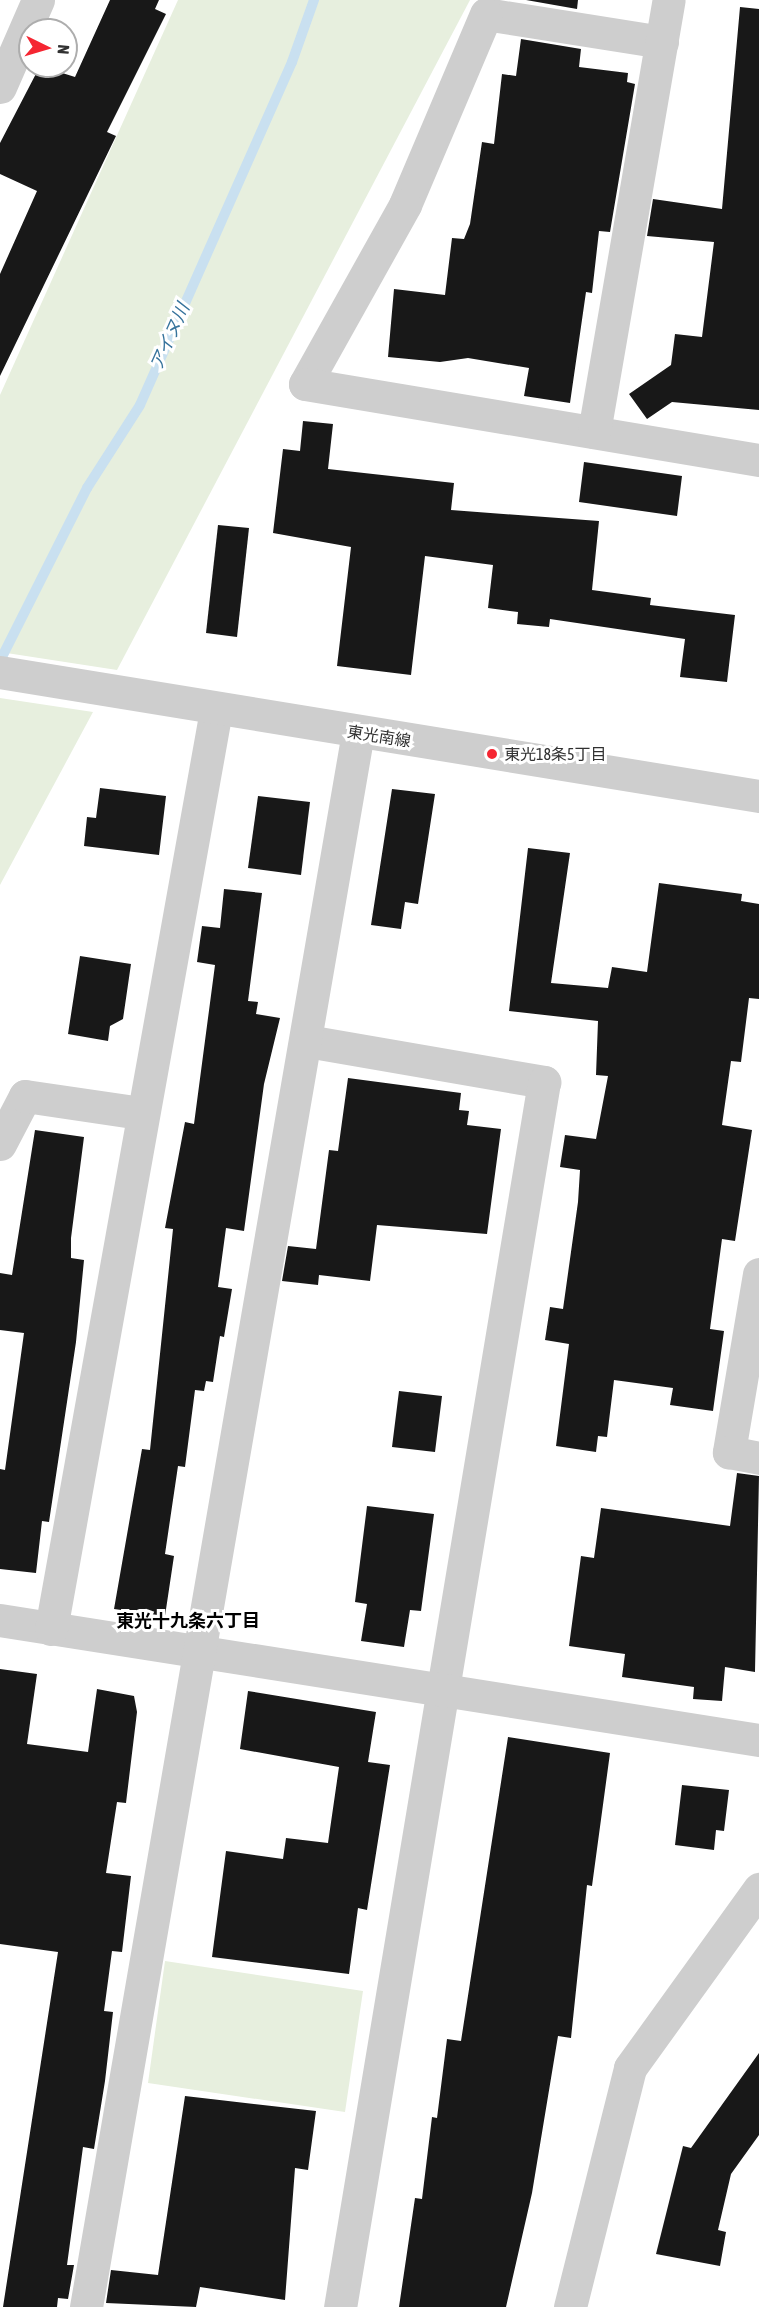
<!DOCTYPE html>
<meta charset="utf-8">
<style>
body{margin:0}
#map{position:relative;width:759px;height:2307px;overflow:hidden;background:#fff;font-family:"Asap Condensed","Noto Sans JP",sans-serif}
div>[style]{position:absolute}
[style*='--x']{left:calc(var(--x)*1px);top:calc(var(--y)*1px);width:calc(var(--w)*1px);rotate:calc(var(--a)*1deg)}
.green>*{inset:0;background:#e7efde}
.stream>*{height:10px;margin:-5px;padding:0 5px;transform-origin:5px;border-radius:5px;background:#c9e0f0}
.building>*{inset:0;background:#181818}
.minor>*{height:33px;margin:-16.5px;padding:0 16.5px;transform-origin:16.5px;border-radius:16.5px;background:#cecece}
.tertiary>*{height:33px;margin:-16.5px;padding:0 16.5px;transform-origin:16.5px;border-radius:16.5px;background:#cecece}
.dots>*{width:16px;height:16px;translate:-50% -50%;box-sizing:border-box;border:3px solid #fff;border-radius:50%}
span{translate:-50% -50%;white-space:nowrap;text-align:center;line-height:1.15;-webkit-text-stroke:6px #fff;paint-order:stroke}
.street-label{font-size:16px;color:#313131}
.poi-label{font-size:16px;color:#313131}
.left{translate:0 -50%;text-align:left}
.water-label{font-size:18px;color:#36739c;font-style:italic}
.neighbourhood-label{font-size:18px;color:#000;font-weight:700}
.north{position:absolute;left:18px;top:18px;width:60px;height:60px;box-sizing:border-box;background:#fff;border:2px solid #adadad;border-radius:50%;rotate:95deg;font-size:16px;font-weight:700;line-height:24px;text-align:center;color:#313131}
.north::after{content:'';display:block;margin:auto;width:21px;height:27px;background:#f52632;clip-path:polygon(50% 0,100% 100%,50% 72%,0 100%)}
</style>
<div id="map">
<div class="green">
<i style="clip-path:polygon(178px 0,470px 0,117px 670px,0 652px,0 395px)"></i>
<i style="clip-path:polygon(0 698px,93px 712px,0 885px)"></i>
<i style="clip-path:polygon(165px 1961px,363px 1991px,345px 2112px,148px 2083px)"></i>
</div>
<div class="stream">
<i style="--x:0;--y:661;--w:194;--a:-63.3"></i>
<i style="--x:87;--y:488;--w:98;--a:-57.4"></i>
<i style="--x:140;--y:405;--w:375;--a:-66.1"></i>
<i style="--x:292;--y:62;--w:66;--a:-70.5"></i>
</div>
<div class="building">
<i style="clip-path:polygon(110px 0,159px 0,155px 9px,166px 14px,107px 132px,116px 136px,0 376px,0 274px,37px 191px,0 174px,0 143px,40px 66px,75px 77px)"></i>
<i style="clip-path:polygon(526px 0,578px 0,577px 9px)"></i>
<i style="clip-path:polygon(740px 7px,759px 9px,759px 410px,672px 402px,647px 419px,629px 394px,671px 365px,675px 334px,702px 337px,714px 242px,647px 236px,653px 199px,722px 209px)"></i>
<i style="clip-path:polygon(521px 39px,581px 49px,579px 67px,628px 73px,627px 82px,635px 84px,610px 232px,599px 231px,592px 293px,586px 292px,570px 403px,524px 396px,529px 368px,468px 358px,440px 362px,388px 357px,394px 289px,445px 295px,452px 238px,464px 239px,470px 224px,482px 142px,494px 144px,502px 74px,516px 76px)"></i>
<i style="clip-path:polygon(303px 421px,333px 424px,328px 469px,454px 483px,451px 510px,599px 521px,592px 590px,651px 598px,650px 605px,735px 615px,727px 682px,680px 677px,685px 639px,550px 619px,549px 627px,517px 624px,518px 612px,488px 608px,493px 565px,425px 556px,411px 675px,337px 666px,351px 547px,273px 533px,283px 449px,300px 451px)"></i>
<i style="clip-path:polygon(584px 462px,682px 476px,677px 516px,579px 502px)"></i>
<i style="clip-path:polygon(218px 525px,249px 528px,237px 637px,206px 633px)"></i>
<i style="clip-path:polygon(100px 788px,166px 796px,159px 855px,84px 846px,87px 817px,96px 818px)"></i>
<i style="clip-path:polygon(392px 789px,435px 794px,418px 904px,405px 902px,401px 929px,371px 925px)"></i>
<i style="clip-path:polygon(258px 796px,310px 802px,301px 875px,248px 868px)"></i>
<i style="clip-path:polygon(528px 848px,570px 853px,551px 983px,608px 988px,612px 967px,647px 972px,659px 883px,742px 894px,741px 901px,759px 904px,759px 999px,749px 998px,741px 1062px,731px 1061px,722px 1125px,752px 1130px,735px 1241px,722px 1239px,710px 1329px,724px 1331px,713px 1411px,670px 1405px,673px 1388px,614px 1380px,607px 1437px,598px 1436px,596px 1452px,556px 1446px,569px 1344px,545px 1340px,550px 1307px,563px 1309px,578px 1202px,580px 1170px,560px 1167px,565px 1135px,596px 1139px,608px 1076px,596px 1075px,598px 1021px,509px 1011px)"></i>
<i style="clip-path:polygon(224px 889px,262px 893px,248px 1001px,258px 1002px,256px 1014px,280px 1018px,264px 1084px,244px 1231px,226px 1228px,218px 1287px,232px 1289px,224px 1337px,220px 1336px,213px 1382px,206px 1381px,204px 1391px,195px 1390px,185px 1467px,178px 1466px,165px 1554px,174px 1556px,165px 1616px,114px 1609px,142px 1449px,150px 1450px,173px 1229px,165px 1228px,185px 1122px,194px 1124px,215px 965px,197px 962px,202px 926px,220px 928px)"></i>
<i style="clip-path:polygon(80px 956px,131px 964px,123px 1019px,110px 1026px,108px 1041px,68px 1034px)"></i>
<i style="clip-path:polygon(348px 1078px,461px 1093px,459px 1110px,469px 1111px,467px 1125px,501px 1129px,487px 1234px,377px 1225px,370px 1281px,319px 1275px,318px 1285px,282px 1281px,288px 1246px,316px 1249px,329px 1150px,338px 1151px)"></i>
<i style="clip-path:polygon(35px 1130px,84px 1137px,71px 1238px,71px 1258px,84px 1260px,76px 1342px,49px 1522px,42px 1521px,36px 1573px,0 1569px,0 1469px,5px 1470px,24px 1333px,0 1330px,0 1273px,12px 1275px)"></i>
<i style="clip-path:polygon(399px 1391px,442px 1396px,435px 1452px,392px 1447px)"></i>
<i style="clip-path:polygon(737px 1473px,759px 1476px,755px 1672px,725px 1667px,722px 1701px,693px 1699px,694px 1687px,622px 1677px,625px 1654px,569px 1646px,581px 1556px,594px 1558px,601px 1508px,730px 1526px)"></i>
<i style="clip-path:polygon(367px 1506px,434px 1514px,421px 1611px,410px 1610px,404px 1647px,361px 1641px,367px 1604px,355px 1602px)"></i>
<i style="clip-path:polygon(0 1669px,37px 1674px,27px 1744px,88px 1752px,97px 1689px,134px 1696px,137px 1712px,126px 1803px,117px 1802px,106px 1873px,131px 1876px,122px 1952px,112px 1951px,104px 2011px,113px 2012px,105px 2081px,94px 2149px,83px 2147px,67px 2265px,74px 2265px,68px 2299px,58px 2298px,57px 2307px,3px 2307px,58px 1952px,0 1944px)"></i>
<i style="clip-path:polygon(248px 1691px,376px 1712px,368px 1762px,390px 1765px,367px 1910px,358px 1908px,349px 1974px,212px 1957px,226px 1851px,283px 1859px,286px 1838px,328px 1843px,339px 1767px,240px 1749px)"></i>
<i style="clip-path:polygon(508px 1737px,610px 1753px,592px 1886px,587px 1885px,571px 2038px,558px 2036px,532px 2193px,506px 2307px,399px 2307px,415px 2198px,422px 2199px,432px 2117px,437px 2118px,447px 2039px,461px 2041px)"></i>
<i style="clip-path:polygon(682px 1785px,729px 1790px,724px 1831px,716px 1830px,714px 1850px,675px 1845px)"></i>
<i style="clip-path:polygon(759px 2053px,759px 2135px,731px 2174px,718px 2230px,726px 2232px,720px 2266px,656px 2254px,683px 2146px,691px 2148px)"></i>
<i style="clip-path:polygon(185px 2096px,316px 2111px,308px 2170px,295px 2168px,285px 2300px,200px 2287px,196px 2307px,106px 2303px,111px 2270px,158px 2275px)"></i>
</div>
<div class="minor">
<i style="--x:662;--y:42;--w:178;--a:-171"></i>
<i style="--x:486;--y:14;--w:207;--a:113"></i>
<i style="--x:405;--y:205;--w:205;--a:119.2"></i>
<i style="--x:305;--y:384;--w:460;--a:9.5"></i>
<i style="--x:0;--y:87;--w:95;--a:-66.4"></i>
<i style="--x:594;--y:432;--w:438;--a:-80.2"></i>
<i style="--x:307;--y:1041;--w:241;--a:9.8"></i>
<i style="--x:544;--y:1082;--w:1242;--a:99.45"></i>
<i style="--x:0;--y:1144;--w:54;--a:-62.5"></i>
<i style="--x:25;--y:1096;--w:116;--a:8.4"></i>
<i style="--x:759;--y:1274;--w:181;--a:99.6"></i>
<i style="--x:729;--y:1452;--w:31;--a:11"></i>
<i style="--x:0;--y:1620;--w:768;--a:8.98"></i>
<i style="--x:51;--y:1629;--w:934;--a:-79.82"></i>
<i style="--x:86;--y:2307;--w:1598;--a:-80.2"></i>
<i style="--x:570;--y:2307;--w:246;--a:-75.9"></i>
<i style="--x:630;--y:2068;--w:221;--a:-54.2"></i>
</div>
<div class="tertiary">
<i style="--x:0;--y:672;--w:769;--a:9.28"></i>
</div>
<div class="dots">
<i style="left:492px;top:754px;background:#f52632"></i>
</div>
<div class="street-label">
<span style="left:379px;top:736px;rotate:9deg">東光南線</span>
</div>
<div class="poi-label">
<span class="left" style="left:504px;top:754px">東光18条5丁目</span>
</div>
<div class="water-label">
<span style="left:170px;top:337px;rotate:-66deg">アイヌ川</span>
</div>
<div class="neighbourhood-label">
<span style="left:188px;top:1621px">東光十九条六丁目</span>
</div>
<div class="north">N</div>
</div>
